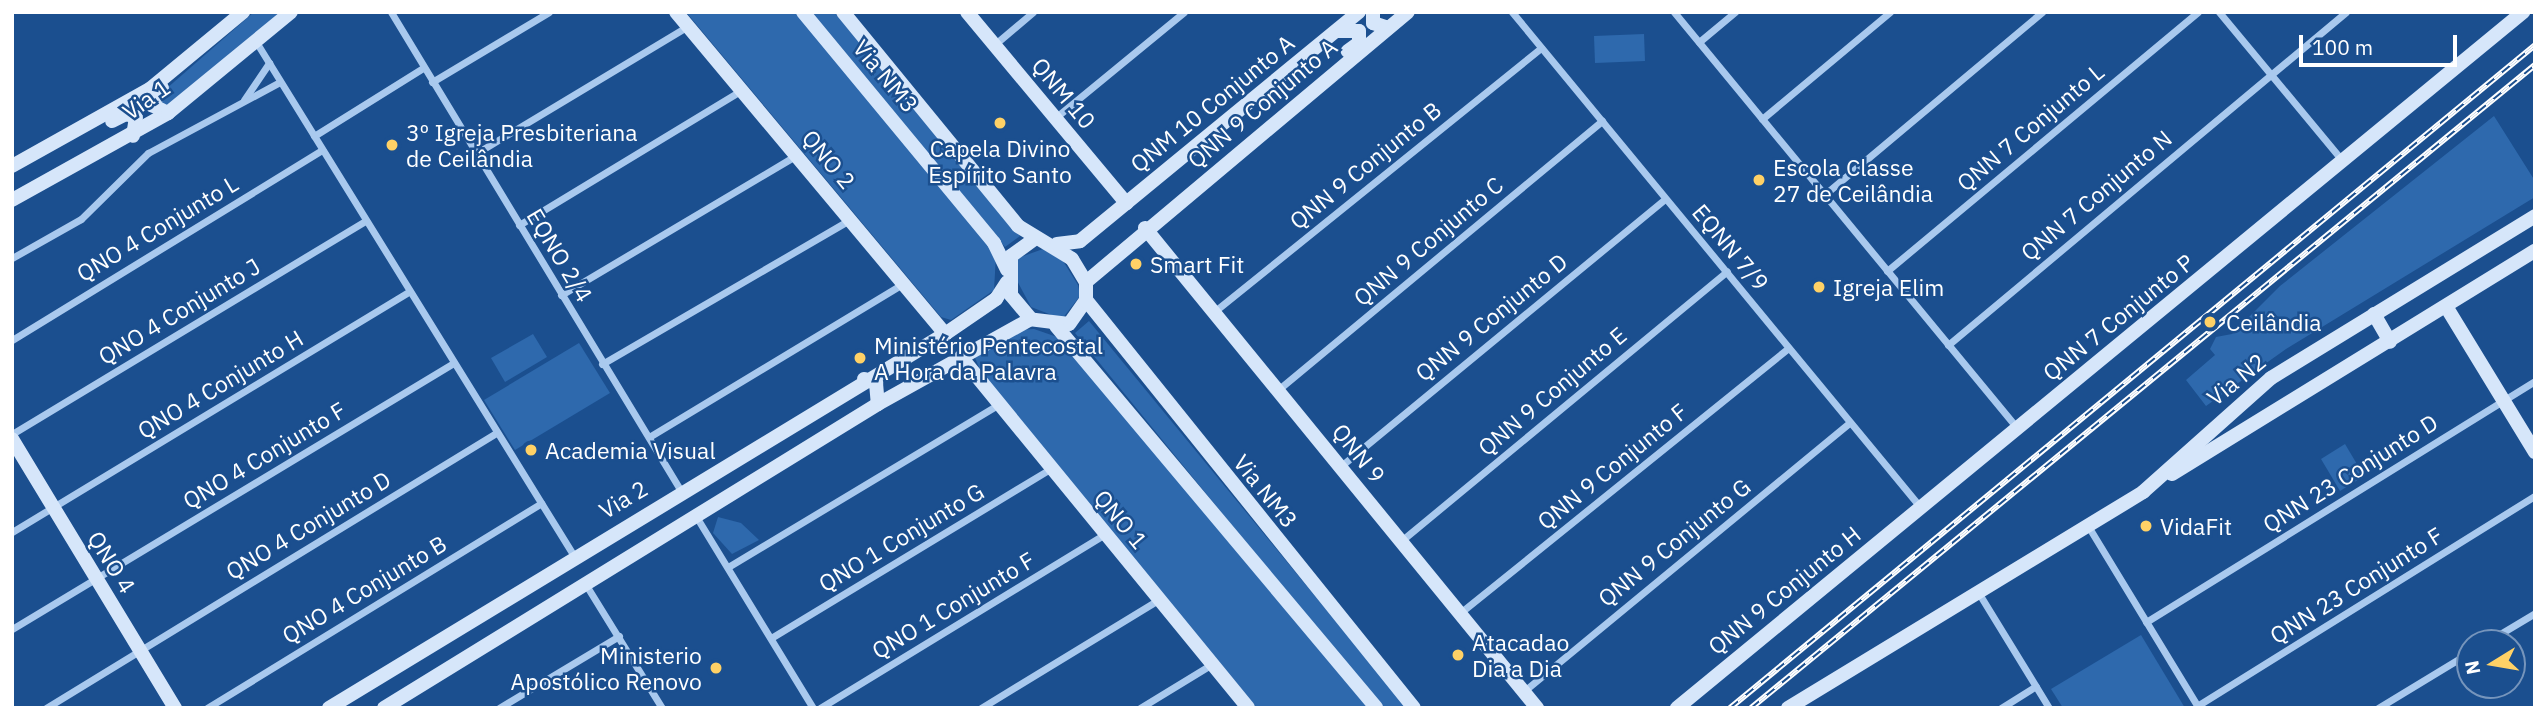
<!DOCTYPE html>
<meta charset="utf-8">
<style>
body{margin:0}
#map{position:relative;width:2547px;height:720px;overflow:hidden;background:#1b4f8f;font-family:"IBM Plex Sans",sans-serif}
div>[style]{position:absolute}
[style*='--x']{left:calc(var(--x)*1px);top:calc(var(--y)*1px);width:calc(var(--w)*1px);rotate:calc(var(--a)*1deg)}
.green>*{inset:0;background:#2e69ad}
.street>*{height:7px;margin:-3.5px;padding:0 3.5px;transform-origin:3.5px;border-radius:3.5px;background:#a9c9ee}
.secondary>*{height:14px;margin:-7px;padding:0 7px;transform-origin:7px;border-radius:7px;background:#d6e6fa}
.rail>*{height:6px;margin-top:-3px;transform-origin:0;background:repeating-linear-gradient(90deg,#1b4f8f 0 10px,#fff 0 20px);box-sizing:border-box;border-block:2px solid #fff}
.dots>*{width:19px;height:19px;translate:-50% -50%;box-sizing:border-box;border:4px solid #1b4f8f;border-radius:50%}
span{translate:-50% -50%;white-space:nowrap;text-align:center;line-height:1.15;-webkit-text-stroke:5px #1b4f8f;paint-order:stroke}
.street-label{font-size:23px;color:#fff}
.poi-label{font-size:23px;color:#fff}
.left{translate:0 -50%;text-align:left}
.right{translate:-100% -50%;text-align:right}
.frame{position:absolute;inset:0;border:14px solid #fff;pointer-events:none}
.north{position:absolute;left:2456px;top:629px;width:70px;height:70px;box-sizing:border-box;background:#1b4f8f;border:2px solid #7695bc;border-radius:50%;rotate:259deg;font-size:19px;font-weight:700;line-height:28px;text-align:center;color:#fff}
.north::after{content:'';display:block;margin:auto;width:24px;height:32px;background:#ffd166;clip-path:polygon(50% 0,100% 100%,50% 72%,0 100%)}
.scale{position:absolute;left:2299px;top:35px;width:158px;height:32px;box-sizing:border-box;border:4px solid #fff;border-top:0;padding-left:9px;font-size:21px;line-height:24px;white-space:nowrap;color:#fff;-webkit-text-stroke:5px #1b4f8f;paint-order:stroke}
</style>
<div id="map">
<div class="green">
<i style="clip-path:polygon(254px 12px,281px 12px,164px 108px,158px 96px)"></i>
<i style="clip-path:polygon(686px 12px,797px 12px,996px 255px,994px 290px,951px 320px,941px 317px)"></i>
<i style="clip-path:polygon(812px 12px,834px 12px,1020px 236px,1005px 247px)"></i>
<i style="clip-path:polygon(1644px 34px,1645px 61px,1595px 63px,1594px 36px)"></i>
<i style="clip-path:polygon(2494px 116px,2535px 181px,2535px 197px,2286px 349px,2206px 406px,2186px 380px,2215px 355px,2210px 349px,2216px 337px,2232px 334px,2280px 286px)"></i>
<i style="clip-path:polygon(1043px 249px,1063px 261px,1078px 285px,1080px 296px,1062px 319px,1031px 307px,1014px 275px,1018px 258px)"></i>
<i style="clip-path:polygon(1089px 321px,1407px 708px,1382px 708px,1217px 507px,1075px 333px)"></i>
<i style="clip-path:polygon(1034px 329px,1060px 338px,1368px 708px,1257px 708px,981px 372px,973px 353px,1016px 330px)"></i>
<i style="clip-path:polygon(533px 334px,547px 357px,505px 382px,491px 358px)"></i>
<i style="clip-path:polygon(579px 343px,610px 393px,515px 450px,484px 400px)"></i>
<i style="clip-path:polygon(2345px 444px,2364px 476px,2340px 491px,2321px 459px)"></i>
<i style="clip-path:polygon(718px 517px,741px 523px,759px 540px,732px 554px,713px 533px)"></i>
<i style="clip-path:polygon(2141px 635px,2185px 708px,2063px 708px,2051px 689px)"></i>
</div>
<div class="street">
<i style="--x:391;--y:12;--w:560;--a:58.81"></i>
<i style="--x:1512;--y:12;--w:643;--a:50.49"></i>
<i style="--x:1674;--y:12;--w:539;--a:50.49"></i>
<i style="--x:2219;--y:12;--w:192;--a:50.3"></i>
<i style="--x:1699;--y:42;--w:47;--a:-39.8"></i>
<i style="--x:258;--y:45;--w:601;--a:58.27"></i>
<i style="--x:994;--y:45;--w:51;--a:-40.2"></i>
<i style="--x:432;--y:82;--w:136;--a:-30.9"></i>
<i style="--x:244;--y:100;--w:45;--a:-56"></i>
<i style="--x:1055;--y:118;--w:167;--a:-39.4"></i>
<i style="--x:1762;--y:119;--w:167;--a:-39.9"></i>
<i style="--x:314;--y:136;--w:128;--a:-32"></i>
<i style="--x:475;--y:154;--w:249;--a:-31"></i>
<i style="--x:1824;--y:195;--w:285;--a:-40"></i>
<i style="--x:519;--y:225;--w:261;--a:-31.2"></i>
<i style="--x:12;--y:258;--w:79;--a:-29.5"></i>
<i style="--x:81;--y:219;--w:94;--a:-44.6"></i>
<i style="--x:148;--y:153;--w:150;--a:-28.3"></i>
<i style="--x:1887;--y:271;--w:405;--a:-39.8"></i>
<i style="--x:561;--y:295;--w:272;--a:-30.7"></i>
<i style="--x:1215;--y:311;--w:419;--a:-38.9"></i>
<i style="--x:12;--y:340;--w:364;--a:-31.5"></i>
<i style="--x:1948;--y:345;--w:519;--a:-39.92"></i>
<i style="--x:602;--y:364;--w:286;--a:-30.2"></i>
<i style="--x:1279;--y:389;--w:420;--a:-39.7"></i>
<i style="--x:12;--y:434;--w:412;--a:-31.1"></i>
<i style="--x:649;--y:437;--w:297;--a:-31.1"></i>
<i style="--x:1341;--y:466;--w:420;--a:-39.5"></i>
<i style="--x:697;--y:518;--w:223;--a:58.6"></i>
<i style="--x:2088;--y:526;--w:212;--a:58.7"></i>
<i style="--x:12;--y:532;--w:462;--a:-31.2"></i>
<i style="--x:1401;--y:541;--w:423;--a:-39.6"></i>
<i style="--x:728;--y:567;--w:315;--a:-31"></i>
<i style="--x:586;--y:585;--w:145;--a:58.3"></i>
<i style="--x:1978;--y:592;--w:136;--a:58.5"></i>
<i style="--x:1460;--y:613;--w:422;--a:-38.9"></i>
<i style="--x:2146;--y:622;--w:458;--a:-31.8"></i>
<i style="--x:12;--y:629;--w:514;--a:-31.06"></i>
<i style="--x:771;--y:638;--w:326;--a:-31.2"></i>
<i style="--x:2485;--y:643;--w:58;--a:-31"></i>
<i style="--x:1524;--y:691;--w:421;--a:-39.5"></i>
<i style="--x:2197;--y:706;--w:398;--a:-31.9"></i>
<i style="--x:46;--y:708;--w:527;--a:-31.43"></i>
<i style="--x:207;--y:708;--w:392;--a:-31.5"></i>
<i style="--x:499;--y:708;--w:140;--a:-31"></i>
<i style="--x:820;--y:708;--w:334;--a:-31.4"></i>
<i style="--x:981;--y:708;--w:207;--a:-31.4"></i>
<i style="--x:1140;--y:708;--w:84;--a:-31.4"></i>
<i style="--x:2001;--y:708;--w:41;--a:-32.2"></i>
<i style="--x:2378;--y:708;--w:108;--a:-31.3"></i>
</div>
<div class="secondary">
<i style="--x:676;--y:12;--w:420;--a:50.1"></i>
<i style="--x:803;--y:12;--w:300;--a:50.4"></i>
<i style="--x:994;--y:243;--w:30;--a:64"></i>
<i style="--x:843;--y:12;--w:276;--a:50.7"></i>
<i style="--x:1018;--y:226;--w:63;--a:31.4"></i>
<i style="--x:1072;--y:259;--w:27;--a:59"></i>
<i style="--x:1086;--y:282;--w:18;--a:90"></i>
<i style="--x:1086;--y:300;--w:29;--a:125"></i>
<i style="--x:1069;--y:324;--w:38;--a:-173"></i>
<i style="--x:1031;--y:319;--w:31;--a:-130"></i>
<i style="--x:1011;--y:295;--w:39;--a:-90"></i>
<i style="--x:1011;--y:256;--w:27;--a:-36"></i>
<i style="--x:967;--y:12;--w:249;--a:50.2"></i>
<i style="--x:1373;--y:12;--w:11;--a:90"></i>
<i style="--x:1373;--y:23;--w:16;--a:18"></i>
<i style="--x:1338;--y:31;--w:21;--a:0"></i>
<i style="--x:1359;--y:31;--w:12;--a:90"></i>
<i style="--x:1359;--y:43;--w:14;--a:144"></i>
<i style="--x:162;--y:88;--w:20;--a:120"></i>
<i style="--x:152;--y:105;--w:18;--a:27"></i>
<i style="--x:112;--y:121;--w:16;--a:-27"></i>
<i style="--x:126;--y:114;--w:10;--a:17"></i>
<i style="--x:136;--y:117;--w:19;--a:99"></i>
<i style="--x:12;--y:166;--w:158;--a:-29.2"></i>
<i style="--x:150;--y:89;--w:121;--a:-39.6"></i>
<i style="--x:12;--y:200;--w:179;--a:-29.1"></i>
<i style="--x:168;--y:113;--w:159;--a:-39.4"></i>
<i style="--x:1145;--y:228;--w:620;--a:50.76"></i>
<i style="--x:1057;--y:244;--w:23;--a:-7"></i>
<i style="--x:1080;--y:241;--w:361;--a:-39.4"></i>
<i style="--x:1086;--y:282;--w:420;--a:-40"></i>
<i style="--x:1086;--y:300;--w:523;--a:51.2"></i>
<i style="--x:2447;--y:308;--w:169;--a:58.6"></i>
<i style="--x:2374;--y:314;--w:32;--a:60"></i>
<i style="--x:1056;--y:326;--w:498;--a:50"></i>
<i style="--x:961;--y:357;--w:453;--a:50.7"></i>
<i style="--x:864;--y:379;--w:13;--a:18"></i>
<i style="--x:876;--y:383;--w:21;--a:85"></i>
<i style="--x:12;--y:439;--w:315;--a:58.8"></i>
<i style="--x:2172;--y:474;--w:426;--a:-31.6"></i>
<i style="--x:329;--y:708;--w:721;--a:-31.26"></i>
<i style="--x:945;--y:334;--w:62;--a:-34.5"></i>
<i style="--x:996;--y:299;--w:20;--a:-57"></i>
<i style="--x:384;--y:708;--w:580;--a:-31.61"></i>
<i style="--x:878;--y:404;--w:175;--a:-29.1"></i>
<i style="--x:1677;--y:708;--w:1096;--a:-39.44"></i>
<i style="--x:1788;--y:708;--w:416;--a:-31.3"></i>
<i style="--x:2143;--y:492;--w:171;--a:-41.7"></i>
<i style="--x:2271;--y:378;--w:310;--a:-31.5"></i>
</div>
<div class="rail">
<i style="--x:1730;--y:708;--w:1043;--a:-39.47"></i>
<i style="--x:1751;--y:708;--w:1014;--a:-39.36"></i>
</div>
<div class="dots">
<i style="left:1000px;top:123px;background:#ffd166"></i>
<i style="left:392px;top:145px;background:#ffd166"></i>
<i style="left:1759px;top:180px;background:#ffd166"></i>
<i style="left:1136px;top:264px;background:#ffd166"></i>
<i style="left:1819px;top:287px;background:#ffd166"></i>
<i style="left:2210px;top:322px;background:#ffd166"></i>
<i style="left:860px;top:358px;background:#ffd166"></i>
<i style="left:531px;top:450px;background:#ffd166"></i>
<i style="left:2146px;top:526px;background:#ffd166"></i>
<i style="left:1458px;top:655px;background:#ffd166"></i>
<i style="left:716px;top:668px;background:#ffd166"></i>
</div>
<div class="street-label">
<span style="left:886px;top:76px;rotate:50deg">Via NM3</span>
<span style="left:1064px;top:93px;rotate:50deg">QNM 10</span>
<span style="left:146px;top:99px;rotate:-35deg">Via 1</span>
<span style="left:1212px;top:103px;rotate:-39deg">QNM 10 Conjunto A</span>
<span style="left:1262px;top:103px;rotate:-40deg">QNN 9 Conjunto A</span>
<span style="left:2030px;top:127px;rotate:-40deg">QNN 7 Conjunto L</span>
<span style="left:829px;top:159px;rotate:50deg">QNO 2</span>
<span style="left:1365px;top:165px;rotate:-39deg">QNN 9 Conjunto B</span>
<span style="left:2096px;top:195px;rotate:-40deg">QNN 7 Conjunto N</span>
<span style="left:157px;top:228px;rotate:-31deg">QNO 4 Conjunto L</span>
<span style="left:1428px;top:241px;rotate:-40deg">QNN 9 Conjunto C</span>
<span style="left:1731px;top:247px;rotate:50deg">EQNN 7/9</span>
<span style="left:560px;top:255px;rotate:59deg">EQNO 2/4</span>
<span style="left:179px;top:311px;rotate:-31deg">QNO 4 Conjunto J</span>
<span style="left:1491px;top:317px;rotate:-39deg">QNN 9 Conjunto D</span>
<span style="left:2118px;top:317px;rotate:-39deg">QNN 7 Conjunto P</span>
<span style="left:2236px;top:379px;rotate:-39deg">Via N2</span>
<span style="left:220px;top:384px;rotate:-31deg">QNO 4 Conjunto H</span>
<span style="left:1552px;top:391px;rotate:-40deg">QNN 9 Conjunto E</span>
<span style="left:1359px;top:453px;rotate:51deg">QNN 9</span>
<span style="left:264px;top:455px;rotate:-31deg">QNO 4 Conjunto F</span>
<span style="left:1612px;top:466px;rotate:-39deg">QNN 9 Conjunto F</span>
<span style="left:2350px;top:473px;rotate:-32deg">QNN 23 Conjunto D</span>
<span style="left:1266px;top:491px;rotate:51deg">Via NM3</span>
<span style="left:623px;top:499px;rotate:-31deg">Via 2</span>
<span style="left:1121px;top:519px;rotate:50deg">QNO 1</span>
<span style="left:308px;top:525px;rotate:-31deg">QNO 4 Conjunto D</span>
<span style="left:901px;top:537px;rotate:-31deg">QNO 1 Conjunto G</span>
<span style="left:1674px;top:542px;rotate:-39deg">QNN 9 Conjunto G</span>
<span style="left:112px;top:562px;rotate:58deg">QNO 4</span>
<span style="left:2356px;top:585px;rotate:-32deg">QNN 23 Conjunto F</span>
<span style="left:364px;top:589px;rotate:-31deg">QNO 4 Conjunto B</span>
<span style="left:1784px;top:590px;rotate:-39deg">QNN 9 Conjunto H</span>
<span style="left:953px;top:605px;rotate:-31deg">QNO 1 Conjunto F</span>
</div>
<div class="poi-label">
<span class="left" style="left:406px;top:145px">3º Igreja Presbiteriana<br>de Ceilândia</span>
<span style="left:1000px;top:161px">Capela Divino<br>Espírito Santo</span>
<span class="left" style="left:1773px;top:180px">Escola Classe<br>27 de Ceilândia</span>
<span class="left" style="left:1150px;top:264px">Smart Fit</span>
<span class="left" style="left:1833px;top:287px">Igreja Elim</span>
<span class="left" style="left:2226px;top:322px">Ceilândia</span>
<span class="left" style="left:874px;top:358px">Ministério Pentecostal<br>A Hora da Palavra</span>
<span class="left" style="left:545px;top:450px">Academia Visual</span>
<span class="left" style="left:2160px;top:526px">VidaFit</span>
<span class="left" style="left:1472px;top:655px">Atacadao<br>Dia a Dia</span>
<span class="right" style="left:702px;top:668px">Ministerio<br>Apostólico Renovo</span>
</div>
<div class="frame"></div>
<div class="north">N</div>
<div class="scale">100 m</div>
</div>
